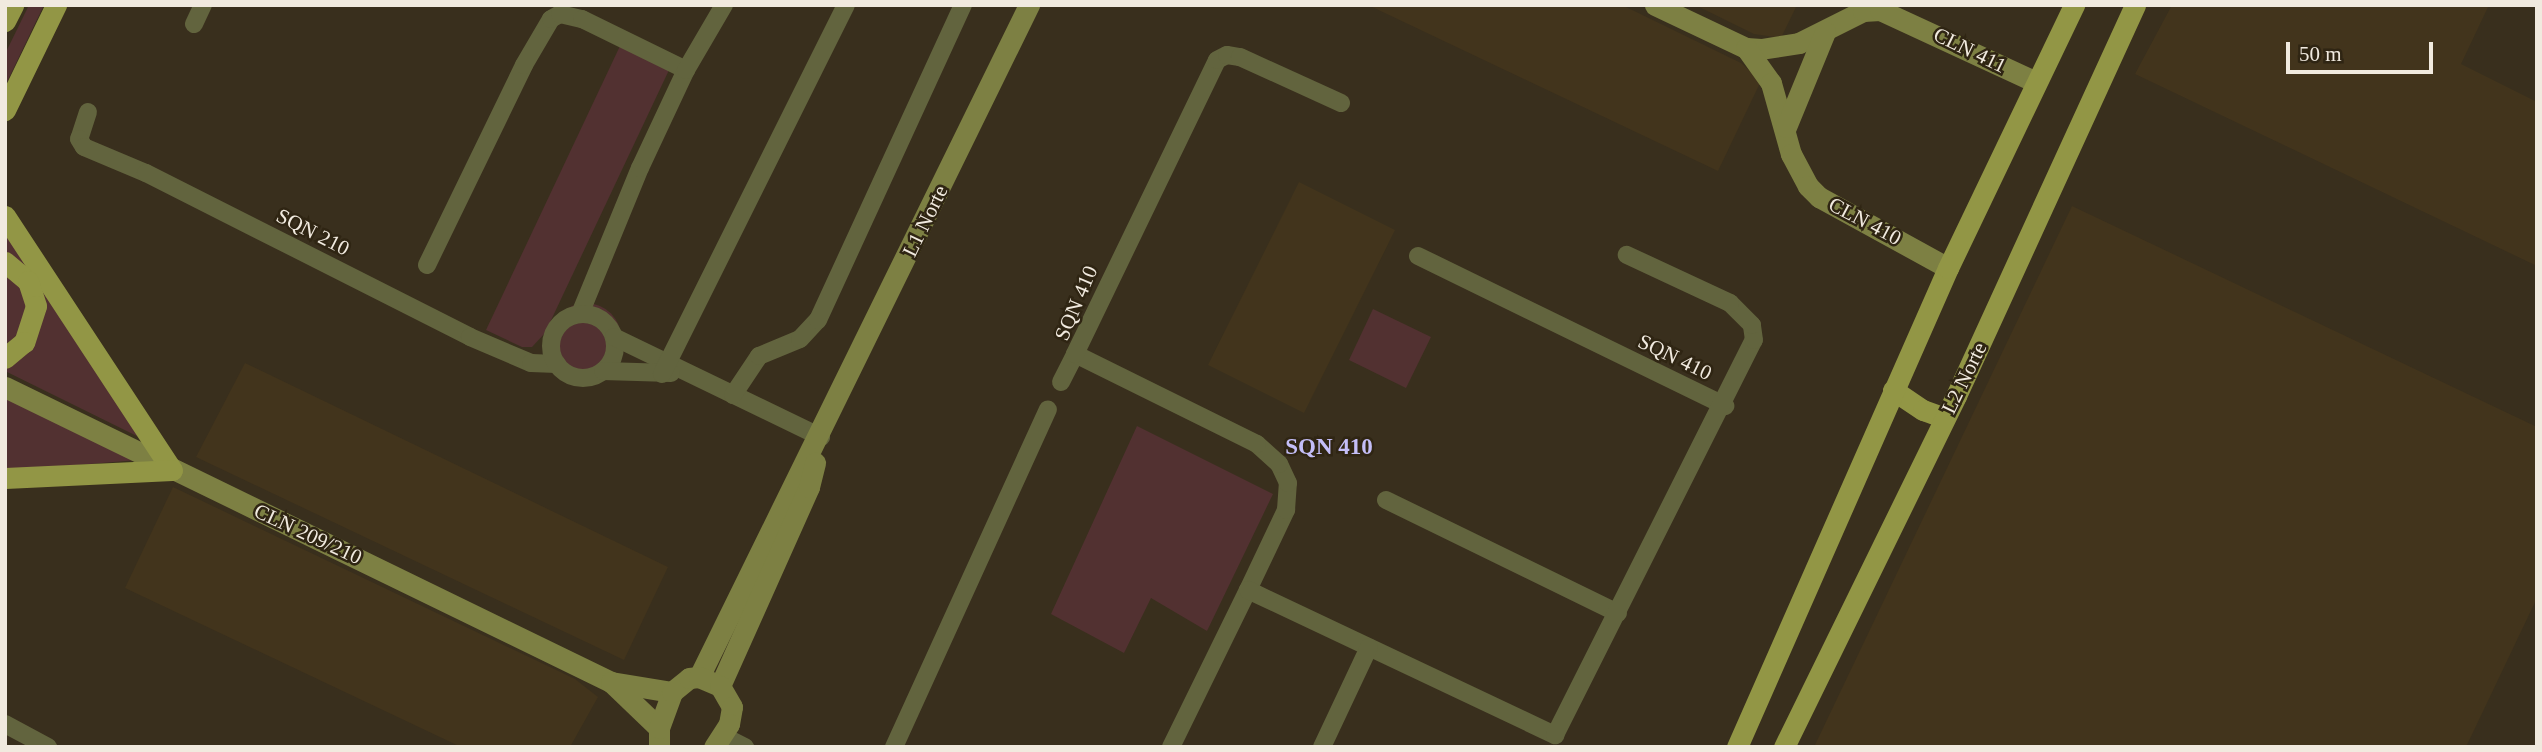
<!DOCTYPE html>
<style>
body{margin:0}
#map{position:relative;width:2542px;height:752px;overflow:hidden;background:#392f1d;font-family:"Times New Roman",serif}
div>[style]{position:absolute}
.built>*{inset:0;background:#42341c}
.green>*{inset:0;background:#523131}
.round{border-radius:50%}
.street>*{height:18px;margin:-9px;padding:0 9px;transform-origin:9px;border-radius:9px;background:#62643e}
.street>.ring{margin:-9px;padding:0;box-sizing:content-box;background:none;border:18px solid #62643e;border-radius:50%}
.secondary>*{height:21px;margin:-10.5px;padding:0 10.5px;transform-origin:10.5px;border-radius:10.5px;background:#7d8043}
.primary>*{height:21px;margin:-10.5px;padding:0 10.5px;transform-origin:10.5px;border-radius:10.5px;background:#929645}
span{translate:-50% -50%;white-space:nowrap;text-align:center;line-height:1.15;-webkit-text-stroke:5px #2f2513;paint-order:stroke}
.street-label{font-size:21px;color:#f1eadf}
.neighbourhood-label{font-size:23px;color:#c4bef7;font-weight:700}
.frame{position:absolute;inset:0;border:7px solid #f1eadf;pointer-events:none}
.scale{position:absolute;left:2286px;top:42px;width:147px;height:32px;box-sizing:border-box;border:4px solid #f1eadf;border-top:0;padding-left:9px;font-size:21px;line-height:24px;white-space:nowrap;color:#f1eadf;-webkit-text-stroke:5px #2f2513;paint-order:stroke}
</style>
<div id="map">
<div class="built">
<div style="clip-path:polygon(1368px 5px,1622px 5px,1741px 63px,1761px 81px,1718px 171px)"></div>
<div style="clip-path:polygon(1695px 5px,1797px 5px,1781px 38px,1754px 34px)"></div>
<div style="clip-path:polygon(2172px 5px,2489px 5px,2461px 64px,2537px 102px,2537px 266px,2135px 74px)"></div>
<div style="clip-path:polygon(1299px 182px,1395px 230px,1304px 413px,1208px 365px)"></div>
<div style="clip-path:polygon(2072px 206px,2537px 427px,2537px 598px,2466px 747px,1814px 747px)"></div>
<div style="clip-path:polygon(245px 363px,668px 567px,624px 660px,196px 457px)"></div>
<div style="clip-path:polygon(173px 487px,575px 679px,598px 697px,570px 747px,461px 747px,125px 588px)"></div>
</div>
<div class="green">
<div style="clip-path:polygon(29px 5px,44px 5px,5px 86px,5px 54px)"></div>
<div style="clip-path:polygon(620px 46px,669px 70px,545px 333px,532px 347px,522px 347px,486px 330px)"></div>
<div style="clip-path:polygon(5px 227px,149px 442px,5px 371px,5px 363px,39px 330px,5px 254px)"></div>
<div style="clip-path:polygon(5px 271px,18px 280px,27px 302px,21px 331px,5px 346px)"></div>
<div class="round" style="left:551px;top:303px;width:70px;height:70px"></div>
<div style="clip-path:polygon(1373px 309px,1431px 337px,1406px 388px,1349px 360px)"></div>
<div style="clip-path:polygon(5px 397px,138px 460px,5px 471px)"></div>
<div style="clip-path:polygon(1137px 426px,1273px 494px,1207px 631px,1151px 598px,1124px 653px,1051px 614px)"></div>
</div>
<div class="street">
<div style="left:194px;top:24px;width:21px;rotate:-65deg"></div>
<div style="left:88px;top:112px;width:28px;rotate:108deg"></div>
<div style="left:79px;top:139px;width:9px;rotate:58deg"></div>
<div style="left:84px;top:147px;width:67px;rotate:22.8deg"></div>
<div style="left:146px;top:173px;width:363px;rotate:26.8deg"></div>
<div style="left:470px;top:337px;width:66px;rotate:23.1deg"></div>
<div style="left:531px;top:363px;width:26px;rotate:2deg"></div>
<div style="left:1418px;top:256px;width:342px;rotate:26deg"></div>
<div style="left:427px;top:265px;width:222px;rotate:-64.1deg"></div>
<div style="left:524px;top:65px;width:53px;rotate:-59.6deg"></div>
<div style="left:551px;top:19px;width:10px;rotate:-29deg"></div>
<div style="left:560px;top:14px;width:23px;rotate:13deg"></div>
<div style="left:582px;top:19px;width:116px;rotate:26.1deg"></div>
<div style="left:580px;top:314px;width:158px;rotate:-67.7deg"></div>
<div style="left:640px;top:168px;width:108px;rotate:-64.9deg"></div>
<div style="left:686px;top:70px;width:75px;rotate:-59.7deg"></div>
<div class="ring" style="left:551px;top:314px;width:46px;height:46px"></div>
<div style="left:614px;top:337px;width:230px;rotate:25.8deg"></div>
<div style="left:603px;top:371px;width:68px;rotate:1.7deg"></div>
<div style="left:662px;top:374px;width:412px;rotate:-63.5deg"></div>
<div style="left:1061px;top:382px;width:31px;rotate:-63deg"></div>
<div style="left:733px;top:395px;width:47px;rotate:-56.3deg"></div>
<div style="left:759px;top:356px;width:44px;rotate:-22.5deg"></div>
<div style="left:800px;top:339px;width:26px;rotate:-47deg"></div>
<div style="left:818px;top:320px;width:347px;rotate:-65.3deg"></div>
<div style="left:1386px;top:500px;width:258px;rotate:26deg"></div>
<div style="left:1248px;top:590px;width:89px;rotate:-64.6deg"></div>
<div style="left:1286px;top:510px;width:27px;rotate:-86deg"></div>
<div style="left:1288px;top:483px;width:21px;rotate:-115deg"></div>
<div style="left:1279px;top:464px;width:30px;rotate:-138deg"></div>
<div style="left:1257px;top:444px;width:203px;rotate:-153.7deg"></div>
<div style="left:1075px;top:354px;width:326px;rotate:-64.2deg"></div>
<div style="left:1217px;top:60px;width:11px;rotate:-27deg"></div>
<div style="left:1227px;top:55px;width:13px;rotate:9deg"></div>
<div style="left:1240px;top:57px;width:111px;rotate:24.5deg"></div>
<div style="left:5px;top:724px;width:49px;rotate:28.1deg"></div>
<div style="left:723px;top:736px;width:25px;rotate:27deg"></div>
<div style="left:894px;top:747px;width:371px;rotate:-65.5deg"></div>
<div style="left:1171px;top:747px;width:175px;rotate:-63.9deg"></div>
<div style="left:1248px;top:590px;width:340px;rotate:25.3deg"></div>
<div style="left:1555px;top:735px;width:442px;rotate:-63.3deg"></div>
<div style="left:1754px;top:340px;width:15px;rotate:-98deg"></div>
<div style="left:1752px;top:325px;width:31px;rotate:-135deg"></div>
<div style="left:1730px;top:303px;width:114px;rotate:-155deg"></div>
<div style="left:1322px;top:747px;width:110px;rotate:-64.8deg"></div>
</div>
<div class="secondary">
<div style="left:1655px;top:5px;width:101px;rotate:25.3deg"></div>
<div style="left:1746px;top:48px;width:15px;rotate:4deg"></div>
<div style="left:1761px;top:49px;width:38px;rotate:-9deg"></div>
<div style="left:1799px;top:43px;width:72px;rotate:-26.6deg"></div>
<div style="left:1863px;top:11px;width:17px;rotate:-3deg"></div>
<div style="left:1880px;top:10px;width:172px;rotate:24.8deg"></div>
<div style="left:1746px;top:48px;width:43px;rotate:54.5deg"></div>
<div style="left:1771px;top:83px;width:74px;rotate:74.3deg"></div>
<div style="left:1791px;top:154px;width:36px;rotate:62deg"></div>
<div style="left:1808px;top:186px;width:16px;rotate:45deg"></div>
<div style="left:1819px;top:197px;width:147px;rotate:28.8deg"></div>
<div style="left:1786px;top:127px;width:103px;rotate:-67.7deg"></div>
<div style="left:5px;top:387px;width:674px;rotate:25.96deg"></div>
<div style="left:611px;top:682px;width:62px;rotate:9.3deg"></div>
<div style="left:699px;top:677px;width:749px;rotate:-63.85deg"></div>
<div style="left:611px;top:682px;width:66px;rotate:43.8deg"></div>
<div style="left:720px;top:686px;width:218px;rotate:-65.9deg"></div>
<div style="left:809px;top:487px;width:25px;rotate:-76deg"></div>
<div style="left:659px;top:747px;width:19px;rotate:-90deg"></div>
<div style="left:659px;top:728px;width:38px;rotate:-70deg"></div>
<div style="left:672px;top:692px;width:22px;rotate:-39deg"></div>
<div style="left:689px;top:678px;width:10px;rotate:-6deg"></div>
<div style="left:699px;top:677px;width:23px;rotate:23deg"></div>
<div style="left:720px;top:686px;width:24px;rotate:60deg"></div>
<div style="left:732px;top:707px;width:17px;rotate:100deg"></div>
<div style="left:729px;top:724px;width:27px;rotate:123deg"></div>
</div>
<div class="primary">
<div style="left:5px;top:21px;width:18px;rotate:-63deg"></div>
<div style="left:5px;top:110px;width:117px;rotate:-64.1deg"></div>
<div style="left:5px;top:216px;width:304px;rotate:56.7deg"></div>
<div style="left:5px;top:262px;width:30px;rotate:40deg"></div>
<div style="left:28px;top:281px;width:26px;rotate:72deg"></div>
<div style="left:36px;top:306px;width:38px;rotate:108deg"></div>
<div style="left:24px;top:342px;width:25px;rotate:140deg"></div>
<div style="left:1893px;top:390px;width:36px;rotate:34deg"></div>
<div style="left:1923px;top:410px;width:23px;rotate:20deg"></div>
<div style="left:5px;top:478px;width:167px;rotate:-2.7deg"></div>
<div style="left:1737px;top:747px;width:523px;rotate:-66.23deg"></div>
<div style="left:1948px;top:268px;width:292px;rotate:-64.4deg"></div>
<div style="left:1784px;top:747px;width:391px;rotate:-63.9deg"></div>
<div style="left:1956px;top:396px;width:430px;rotate:-65.4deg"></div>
</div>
<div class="street-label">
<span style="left:1970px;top:50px;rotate:26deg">CLN 411</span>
<span style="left:925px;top:221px;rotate:-64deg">L1 Norte</span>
<span style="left:1865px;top:221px;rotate:28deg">CLN 410</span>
<span style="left:313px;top:232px;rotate:27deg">SQN 210</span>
<span style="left:1076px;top:303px;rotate:-67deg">SQN 410</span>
<span style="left:1675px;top:357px;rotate:26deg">SQN 410</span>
<span style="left:1964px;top:378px;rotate:-64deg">L2 Norte</span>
<span style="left:308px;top:534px;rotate:25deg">CLN 209/210</span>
</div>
<div class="neighbourhood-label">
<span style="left:1329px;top:447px">SQN 410</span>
</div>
<div class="frame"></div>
<div class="scale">50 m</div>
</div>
